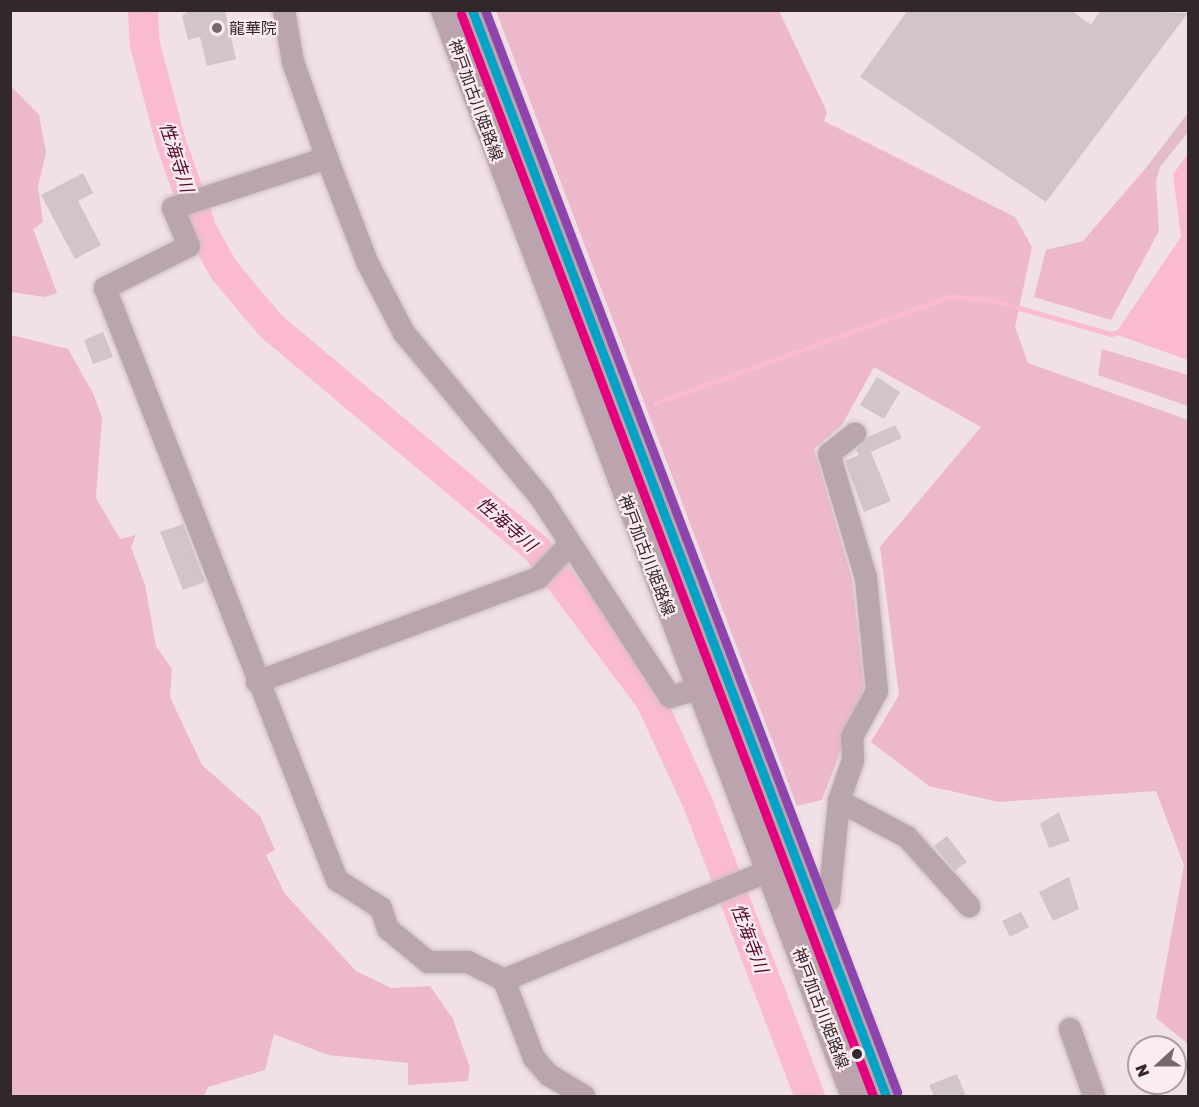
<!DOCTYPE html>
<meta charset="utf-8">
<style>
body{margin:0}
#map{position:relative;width:1199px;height:1107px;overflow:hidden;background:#f1e0e6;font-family:"Golos Text","Noto Sans JP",sans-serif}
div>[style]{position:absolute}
.green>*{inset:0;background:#e4bbc9}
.forest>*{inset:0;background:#edb8cc}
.water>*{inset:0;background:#fabad1}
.stream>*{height:5px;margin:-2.5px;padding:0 2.5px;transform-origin:2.5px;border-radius:2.5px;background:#fabad1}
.river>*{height:30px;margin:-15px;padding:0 15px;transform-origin:15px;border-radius:15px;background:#fabad1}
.building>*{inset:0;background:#d2c5c9}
.roads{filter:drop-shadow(0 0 2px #c9bdc1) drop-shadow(0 0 2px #c9bdc1)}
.minor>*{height:22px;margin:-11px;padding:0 11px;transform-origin:11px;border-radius:11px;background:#b9a5ac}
.major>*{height:28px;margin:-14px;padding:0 14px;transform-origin:14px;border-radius:14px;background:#bba4ae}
.bus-1>*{height:9px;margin:-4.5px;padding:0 4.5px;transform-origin:4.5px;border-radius:4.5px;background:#02a3c6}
.bus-2>*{height:9px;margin:-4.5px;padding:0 4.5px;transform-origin:4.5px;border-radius:4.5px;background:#e5007d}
.bus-3>*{height:9px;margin:-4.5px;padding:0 4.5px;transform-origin:4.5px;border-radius:4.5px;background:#8e44ad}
.dots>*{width:16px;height:16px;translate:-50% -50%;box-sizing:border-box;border:3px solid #fcebf0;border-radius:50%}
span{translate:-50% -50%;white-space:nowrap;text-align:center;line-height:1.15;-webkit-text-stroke:4.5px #fcebf0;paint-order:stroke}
.poi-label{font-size:16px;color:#32282b}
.left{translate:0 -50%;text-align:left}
.street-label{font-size:16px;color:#32282b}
.water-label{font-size:18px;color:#51092d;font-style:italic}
.frame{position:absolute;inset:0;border:12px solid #32282b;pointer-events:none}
.north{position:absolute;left:1127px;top:1035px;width:60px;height:60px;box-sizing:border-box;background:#fcebf0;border:2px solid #ab9da1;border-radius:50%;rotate:249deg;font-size:16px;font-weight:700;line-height:24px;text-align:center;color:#32282b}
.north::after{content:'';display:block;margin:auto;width:21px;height:27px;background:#75686c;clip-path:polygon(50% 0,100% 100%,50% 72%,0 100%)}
</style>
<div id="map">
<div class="green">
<div style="clip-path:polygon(1188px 113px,1188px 132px,1160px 167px,1156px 181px,1145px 169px)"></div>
</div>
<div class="forest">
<div style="clip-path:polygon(496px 11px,779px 11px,827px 112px,824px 121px,1015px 217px,1032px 247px,1015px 327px,1028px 363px,1188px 420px,1188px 1044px,1156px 1018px,1184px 865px,1156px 791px,999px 802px,929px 786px,871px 742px,899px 695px,880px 547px,981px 427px,874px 367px,842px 425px,814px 449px,852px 579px,864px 688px,822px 800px,797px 806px)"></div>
<div style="clip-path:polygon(11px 86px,39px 115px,46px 152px,38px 187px,43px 222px,33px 229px,57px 293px,45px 297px,11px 292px)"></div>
<div style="clip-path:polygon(1145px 169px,1156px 181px,1159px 231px,1111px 320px,1034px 297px,1046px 250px,1083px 241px)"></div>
<div style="clip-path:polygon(11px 335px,68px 349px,93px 393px,102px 417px,96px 498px,120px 539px,136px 535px,131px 547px,145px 585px,156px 646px,172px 669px,170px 697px,202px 765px,260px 816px,275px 850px,266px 855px,285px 894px,356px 971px,391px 988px,430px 986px,453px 1019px,470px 1068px,468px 1081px,408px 1085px,408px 1063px,328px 1055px,274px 1034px,265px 1070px,208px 1087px,204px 1096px,11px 1096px)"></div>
<div style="clip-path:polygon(1102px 349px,1188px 375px,1188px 406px,1098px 375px)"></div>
</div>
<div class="water">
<div style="clip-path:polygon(1188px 154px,1188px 360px,1115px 334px,1181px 237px,1173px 174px)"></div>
</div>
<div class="stream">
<div style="left:655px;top:403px;width:315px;rotate:-19.9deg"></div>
<div style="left:951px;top:296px;width:40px;rotate:5.7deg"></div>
<div style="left:991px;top:300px;width:125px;rotate:15.8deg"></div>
<div style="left:1111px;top:334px;width:11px;rotate:-15deg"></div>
</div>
<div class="river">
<div style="left:143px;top:10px;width:35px;rotate:87deg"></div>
<div style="left:145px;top:45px;width:101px;rotate:75.1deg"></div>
<div style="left:171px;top:143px;width:96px;rotate:70.4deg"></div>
<div style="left:203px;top:233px;width:43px;rotate:60.4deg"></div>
<div style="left:224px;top:270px;width:73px;rotate:50deg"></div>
<div style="left:271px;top:326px;width:347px;rotate:40deg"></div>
<div style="left:537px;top:549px;width:190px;rotate:53.1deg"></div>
<div style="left:651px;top:701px;width:115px;rotate:65.4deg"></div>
<div style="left:699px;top:806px;width:311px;rotate:69.1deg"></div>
</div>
<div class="building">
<div style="clip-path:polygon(190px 10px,225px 10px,236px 59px,207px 66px,200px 37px,188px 40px,182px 16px)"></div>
<div style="clip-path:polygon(908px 10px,1071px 10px,1091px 25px,1101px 10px,1188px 13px,1046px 202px,860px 77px)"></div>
<div style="clip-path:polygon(83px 173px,93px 193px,78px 201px,101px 245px,75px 259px,41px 195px)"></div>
<div style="clip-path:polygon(103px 332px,113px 357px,93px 364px,84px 340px)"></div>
<div style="clip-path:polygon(877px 377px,900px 392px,884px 419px,860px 405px)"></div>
<div style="clip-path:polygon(895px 425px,902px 438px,871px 452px,891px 501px,864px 512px,845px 461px,859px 455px,856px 450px,868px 437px)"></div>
<div style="clip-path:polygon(183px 524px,205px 582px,183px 590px,160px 532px)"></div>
<div style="clip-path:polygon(1059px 812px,1070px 841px,1049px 848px,1040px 824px)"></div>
<div style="clip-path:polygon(947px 836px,967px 862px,955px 871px,934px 846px)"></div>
<div style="clip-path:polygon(1069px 877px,1079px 909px,1053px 921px,1039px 892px)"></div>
<div style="clip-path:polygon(1021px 912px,1029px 927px,1010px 937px,1002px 921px)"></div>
<div style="clip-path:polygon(957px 1074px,966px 1096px,934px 1096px,929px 1085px)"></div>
</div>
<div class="roads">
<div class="minor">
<div style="left:284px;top:10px;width:53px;rotate:80.2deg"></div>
<div style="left:293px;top:62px;width:102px;rotate:70.5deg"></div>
<div style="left:327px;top:158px;width:114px;rotate:68.9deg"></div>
<div style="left:368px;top:264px;width:78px;rotate:62.4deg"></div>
<div style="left:404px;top:333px;width:214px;rotate:50.3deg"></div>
<div style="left:541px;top:498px;width:237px;rotate:57deg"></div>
<div style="left:670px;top:697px;width:29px;rotate:-16deg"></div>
<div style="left:327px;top:158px;width:162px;rotate:162deg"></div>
<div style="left:173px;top:208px;width:41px;rotate:67.2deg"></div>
<div style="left:189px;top:246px;width:94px;rotate:153.4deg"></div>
<div style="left:105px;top:288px;width:636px;rotate:68.6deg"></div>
<div style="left:337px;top:880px;width:52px;rotate:32.5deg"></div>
<div style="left:381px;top:908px;width:22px;rotate:72deg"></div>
<div style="left:388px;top:929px;width:52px;rotate:39.5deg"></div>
<div style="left:428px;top:962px;width:40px"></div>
<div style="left:468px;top:962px;width:40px;rotate:26.6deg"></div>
<div style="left:504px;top:980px;width:84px;rotate:69deg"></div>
<div style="left:534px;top:1058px;width:23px;rotate:49deg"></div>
<div style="left:549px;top:1075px;width:41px;rotate:31deg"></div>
<div style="left:257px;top:682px;width:300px;rotate:-20.3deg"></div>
<div style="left:538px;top:578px;width:45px;rotate:-46.8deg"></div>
<div style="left:839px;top:801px;width:43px;rotate:-71.1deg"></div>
<div style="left:853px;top:760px;width:23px;rotate:-92deg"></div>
<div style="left:852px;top:737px;width:52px;rotate:-61.5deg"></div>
<div style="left:877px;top:691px;width:114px;rotate:-95.6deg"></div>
<div style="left:866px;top:578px;width:129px;rotate:-106.6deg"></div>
<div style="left:829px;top:454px;width:33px;rotate:-38deg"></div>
<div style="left:813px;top:907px;width:17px;rotate:-24deg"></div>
<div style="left:829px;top:900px;width:100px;rotate:-84.2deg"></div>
<div style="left:839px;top:801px;width:77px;rotate:27.9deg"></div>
<div style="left:907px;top:837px;width:93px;rotate:48.1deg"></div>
<div style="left:504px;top:980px;width:287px;rotate:-22.4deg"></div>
<div style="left:1070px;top:1029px;width:71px;rotate:70.3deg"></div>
</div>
<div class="major">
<div style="left:445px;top:10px;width:1161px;rotate:69.32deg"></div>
<div style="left:472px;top:10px;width:1162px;rotate:69.13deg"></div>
</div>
</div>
<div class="bus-1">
<div style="left:472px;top:10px;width:1162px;rotate:69.13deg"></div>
</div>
<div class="bus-2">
<div style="left:461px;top:14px;width:1158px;rotate:69.15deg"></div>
</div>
<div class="bus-3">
<div style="left:485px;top:10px;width:1158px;rotate:69.15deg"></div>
</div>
<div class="dots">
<div style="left:217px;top:28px;background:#75686c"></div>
<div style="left:857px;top:1054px;background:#32282b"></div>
</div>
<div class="poi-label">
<span class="left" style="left:229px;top:28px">龍華院</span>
</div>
<div class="street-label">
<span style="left:476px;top:100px;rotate:70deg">神戸加古川姫路線</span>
<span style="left:647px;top:555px;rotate:69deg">神戸加古川姫路線</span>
<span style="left:821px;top:1008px;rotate:69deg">神戸加古川姫路線</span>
</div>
<div class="water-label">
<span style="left:177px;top:157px;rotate:72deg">性海寺川</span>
<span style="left:507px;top:524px;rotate:41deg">性海寺川</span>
<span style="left:750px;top:938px;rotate:69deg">性海寺川</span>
</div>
<div class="frame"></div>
<div class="north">N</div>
</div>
